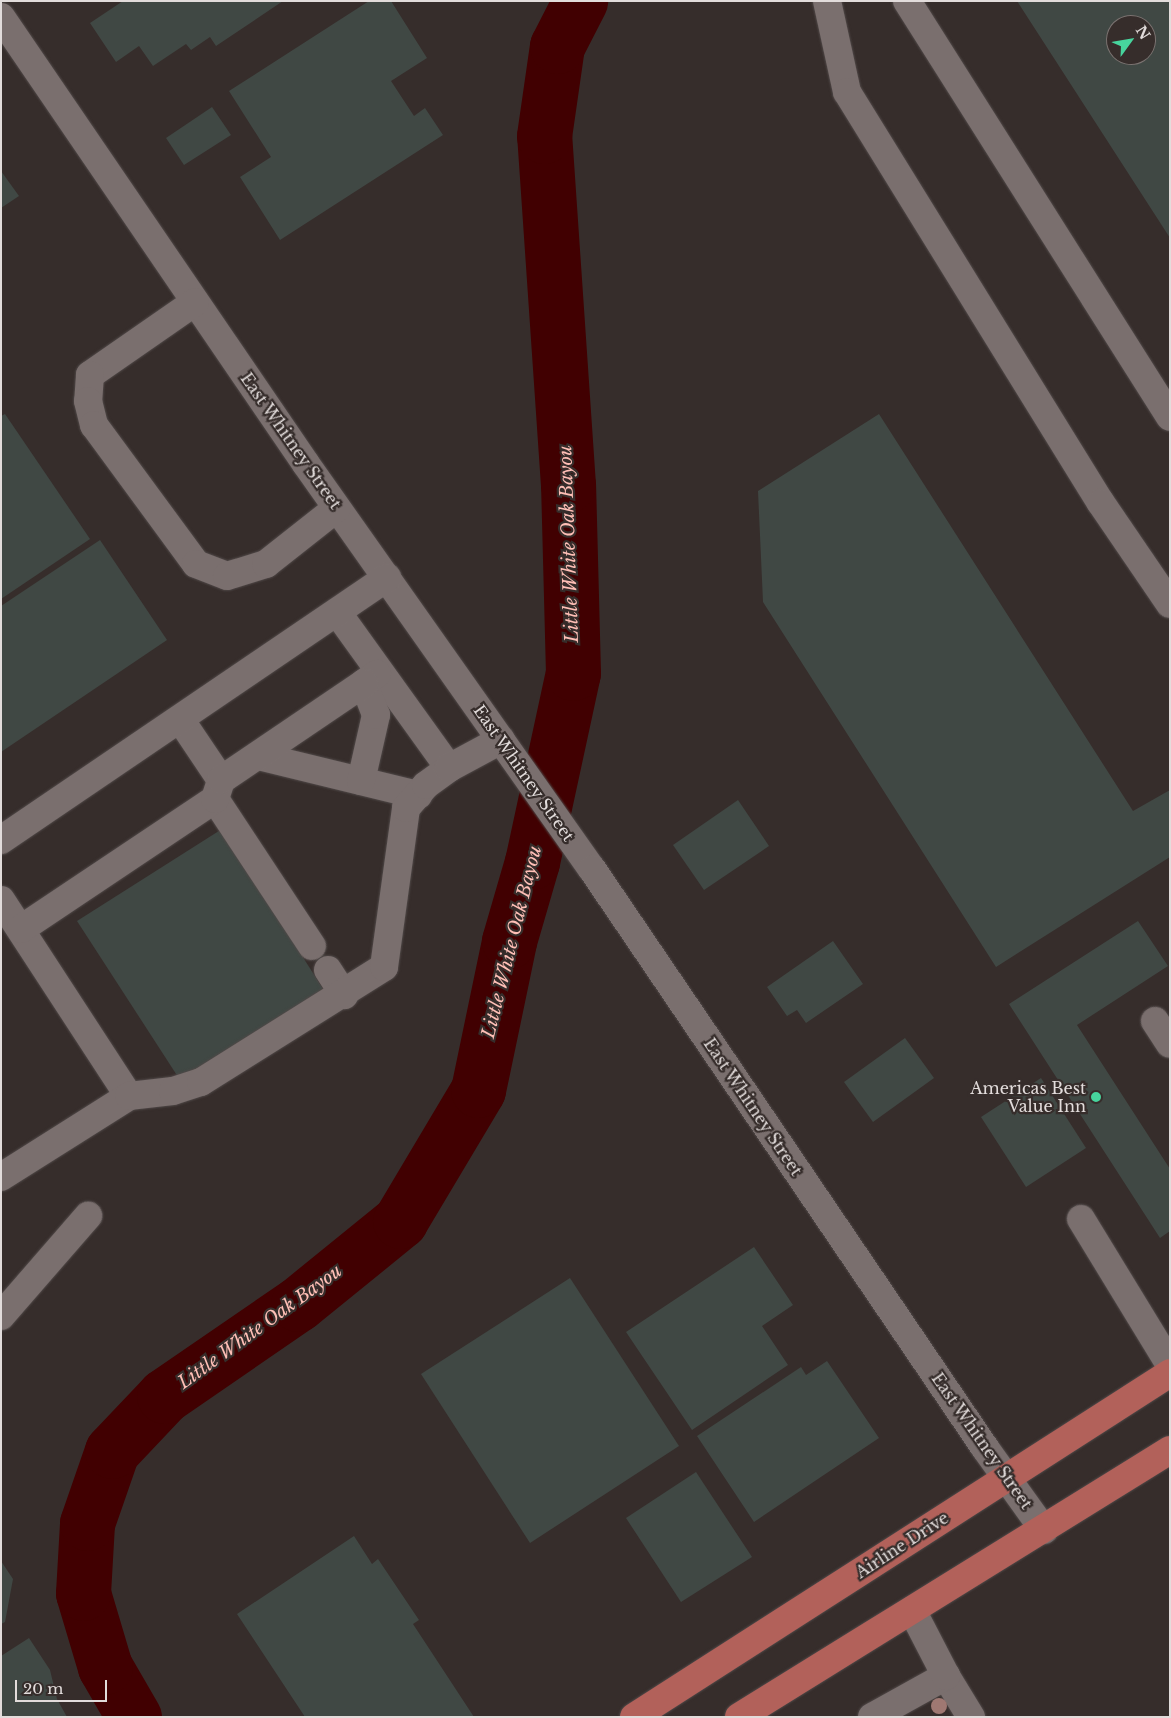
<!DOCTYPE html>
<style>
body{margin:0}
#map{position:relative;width:1171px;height:1718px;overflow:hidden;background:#362d2b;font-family:"Libre Baskerville",serif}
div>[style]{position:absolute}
.river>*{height:55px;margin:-27.5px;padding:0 27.5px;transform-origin:27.5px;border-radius:27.5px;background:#410001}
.building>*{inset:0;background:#404844}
.roads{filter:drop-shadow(0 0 1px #504948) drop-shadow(0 0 1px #504948)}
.minor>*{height:28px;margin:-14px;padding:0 14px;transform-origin:14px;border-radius:14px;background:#7a6f6e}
.major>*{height:28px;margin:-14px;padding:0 14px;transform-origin:14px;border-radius:14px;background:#b2615a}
.trees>*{width:16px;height:16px;margin:-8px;border-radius:50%;background:#9f7872}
.dots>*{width:14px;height:14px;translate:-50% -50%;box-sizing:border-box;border:2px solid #362d2b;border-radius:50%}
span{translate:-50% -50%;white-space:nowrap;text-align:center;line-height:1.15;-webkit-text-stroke:4.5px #362d2b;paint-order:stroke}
.street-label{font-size:16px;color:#e2dcdb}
.poi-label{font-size:16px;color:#e2dcdb}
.right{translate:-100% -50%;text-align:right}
.water-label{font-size:18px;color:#ffbfb6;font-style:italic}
.frame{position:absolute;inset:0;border:2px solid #e2dcdb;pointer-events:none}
.north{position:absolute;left:1106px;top:15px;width:50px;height:50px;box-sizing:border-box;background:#362d2b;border:1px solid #7b7371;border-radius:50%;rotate:58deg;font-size:14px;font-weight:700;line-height:20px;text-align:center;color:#e2dcdb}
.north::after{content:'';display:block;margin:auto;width:18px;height:22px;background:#47d49d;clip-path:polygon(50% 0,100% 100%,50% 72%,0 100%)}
.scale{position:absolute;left:15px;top:1680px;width:92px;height:22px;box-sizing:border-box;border:2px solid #e2dcdb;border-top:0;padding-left:6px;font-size:15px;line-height:18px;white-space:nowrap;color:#e2dcdb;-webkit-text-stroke:4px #362d2b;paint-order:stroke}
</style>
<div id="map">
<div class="river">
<div style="left:134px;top:1717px;width:58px;rotate:-120.1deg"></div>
<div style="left:105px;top:1667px;width:77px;rotate:-106.6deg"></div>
<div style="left:83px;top:1593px;width:70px;rotate:-86.7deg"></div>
<div style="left:87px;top:1523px;width:76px;rotate:-70.9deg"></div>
<div style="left:112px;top:1451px;width:76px;rotate:-46.6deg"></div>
<div style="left:164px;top:1396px;width:163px;rotate:-34.5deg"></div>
<div style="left:298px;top:1304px;width:132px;rotate:-39.1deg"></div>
<div style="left:400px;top:1221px;width:152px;rotate:-59.2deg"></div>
<div style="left:478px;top:1090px;width:152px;rotate:-78.2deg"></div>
<div style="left:509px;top:941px;width:82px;rotate:-73.8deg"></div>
<div style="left:532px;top:862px;width:193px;rotate:-77.8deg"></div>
<div style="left:573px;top:673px;width:188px;rotate:-91.5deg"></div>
<div style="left:568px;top:485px;width:350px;rotate:-93.9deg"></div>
<div style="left:544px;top:136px;width:91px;rotate:-81.8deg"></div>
<div style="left:557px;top:46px;width:51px;rotate:-62.9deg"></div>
</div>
<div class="building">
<div style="clip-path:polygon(123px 1px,283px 1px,216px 46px,210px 37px,191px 50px,186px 44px,153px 66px,139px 46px,116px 62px,90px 23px)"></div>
<div style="clip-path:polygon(369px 1px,391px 1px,427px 58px,391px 81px,414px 116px,425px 108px,443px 135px,280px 240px,240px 177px,271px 157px,229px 91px)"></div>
<div style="clip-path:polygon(evenodd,1017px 1px,1170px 1px,1170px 238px,1017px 1px,1116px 25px,1146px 25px,1146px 55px,1116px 55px,1116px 25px)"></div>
<div style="clip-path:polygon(212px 107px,231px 135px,184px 165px,166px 138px)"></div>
<div style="clip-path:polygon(1px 171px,19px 196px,1px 208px)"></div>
<div style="clip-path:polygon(5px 414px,90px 539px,1px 599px,1px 416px)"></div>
<div style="clip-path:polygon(879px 414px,1133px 811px,1170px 790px,1170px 857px,996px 967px,763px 602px,758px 491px)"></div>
<div style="clip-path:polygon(100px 540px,167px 640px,1px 752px,1px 606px)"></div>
<div style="clip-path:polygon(738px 800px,769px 846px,704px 890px,673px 845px)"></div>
<div style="clip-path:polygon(222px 829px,323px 989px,180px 1080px,77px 921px)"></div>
<div style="clip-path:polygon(1138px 921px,1168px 966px,1077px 1025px,1170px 1169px,1170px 1231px,1160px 1238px,1009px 1004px)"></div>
<div style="clip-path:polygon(833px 941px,863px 984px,806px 1023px,797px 1010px,787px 1016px,767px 987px)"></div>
<div style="clip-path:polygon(905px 1038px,934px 1078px,873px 1122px,844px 1082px)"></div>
<div style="clip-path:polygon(1041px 1078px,1086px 1148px,1026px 1187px,981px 1117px)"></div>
<div style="clip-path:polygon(754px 1247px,793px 1305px,762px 1326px,788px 1365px,692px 1430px,626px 1332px)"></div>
<div style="clip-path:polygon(570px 1278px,679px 1446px,530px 1543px,421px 1374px)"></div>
<div style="clip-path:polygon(827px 1361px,879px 1438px,754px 1522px,697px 1436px,801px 1367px,806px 1375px)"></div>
<div style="clip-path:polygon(696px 1472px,752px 1557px,681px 1602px,626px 1518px)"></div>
<div style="clip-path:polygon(354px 1536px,372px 1564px,378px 1559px,419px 1620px,413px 1624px,474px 1717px,305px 1717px,237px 1614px)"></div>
<div style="clip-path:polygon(1px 1561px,13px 1579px,5px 1622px,1px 1624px)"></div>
<div style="clip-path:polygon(29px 1638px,50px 1670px,57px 1699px,67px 1717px,1px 1717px,1px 1656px)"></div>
</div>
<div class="roads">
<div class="minor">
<div style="left:827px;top:1px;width:93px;rotate:77.6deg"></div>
<div style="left:847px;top:92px;width:483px;rotate:58.3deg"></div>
<div style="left:1101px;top:503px;width:122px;rotate:55.7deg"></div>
<div style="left:907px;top:1px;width:492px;rotate:57.7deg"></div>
<div style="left:1px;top:17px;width:541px;rotate:55.69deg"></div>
<div style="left:306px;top:464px;width:496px;rotate:54.8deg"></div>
<div style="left:592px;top:869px;width:700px;rotate:55.83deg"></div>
<div style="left:985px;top:1448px;width:101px;rotate:54.3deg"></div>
<div style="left:195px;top:302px;width:128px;rotate:145.2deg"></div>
<div style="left:90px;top:375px;width:26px;rotate:94deg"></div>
<div style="left:88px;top:401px;width:25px;rotate:76deg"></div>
<div style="left:94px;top:425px;width:172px;rotate:53.7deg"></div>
<div style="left:196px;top:564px;width:33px;rotate:21deg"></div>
<div style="left:227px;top:576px;width:41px;rotate:-17.1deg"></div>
<div style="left:266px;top:564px;width:90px;rotate:-38.3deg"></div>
<div style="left:337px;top:612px;width:192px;rotate:54.3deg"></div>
<div style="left:180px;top:719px;width:73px;rotate:56.1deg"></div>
<div style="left:258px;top:756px;width:165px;rotate:13.7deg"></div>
<div style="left:361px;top:781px;width:68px;rotate:-77.2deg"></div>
<div style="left:376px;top:715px;width:34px;rotate:-111deg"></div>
<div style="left:364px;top:683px;width:16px;rotate:-35deg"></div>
<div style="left:215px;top:799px;width:176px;rotate:56.6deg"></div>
<div style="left:1px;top:840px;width:467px;rotate:-34.2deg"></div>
<div style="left:1px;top:900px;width:234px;rotate:56.9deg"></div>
<div style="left:21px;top:929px;width:234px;rotate:-33.8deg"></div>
<div style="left:215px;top:799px;width:20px;rotate:-72deg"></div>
<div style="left:221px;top:780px;width:173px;rotate:-34.1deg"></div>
<div style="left:328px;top:970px;width:30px;rotate:57deg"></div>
<div style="left:1155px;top:1021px;width:27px;rotate:57deg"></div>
<div style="left:1px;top:1177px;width:151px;rotate:-32.3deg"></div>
<div style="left:129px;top:1096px;width:44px;rotate:-6.5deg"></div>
<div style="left:173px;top:1091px;width:29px;rotate:-18deg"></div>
<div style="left:201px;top:1082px;width:216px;rotate:-32.1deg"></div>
<div style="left:384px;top:967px;width:161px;rotate:-82.1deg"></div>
<div style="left:406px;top:808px;width:30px;rotate:-49deg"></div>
<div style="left:426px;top:785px;width:29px;rotate:-36deg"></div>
<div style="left:449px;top:768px;width:59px;rotate:-28.3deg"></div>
<div style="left:1081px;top:1219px;width:171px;rotate:58.6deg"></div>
<div style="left:1px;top:1316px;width:133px;rotate:-49deg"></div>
<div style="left:946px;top:1676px;width:48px;rotate:58.6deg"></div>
<div style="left:872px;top:1717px;width:85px;rotate:-29deg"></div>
<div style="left:946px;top:1676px;width:74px;rotate:-117.3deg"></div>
</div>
<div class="major">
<div style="left:634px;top:1717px;width:637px;rotate:-32.69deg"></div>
<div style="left:739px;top:1717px;width:507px;rotate:-31.78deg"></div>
</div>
</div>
<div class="trees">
<div style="left:939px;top:1706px"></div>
</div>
<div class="dots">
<div style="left:1096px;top:1097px;background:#47d49d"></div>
</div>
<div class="street-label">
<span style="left:291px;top:441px;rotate:55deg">East Whitney Street</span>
<span style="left:524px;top:773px;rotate:55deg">East Whitney Street</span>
<span style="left:753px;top:1107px;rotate:56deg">East Whitney Street</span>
<span style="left:982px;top:1441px;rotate:55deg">East Whitney Street</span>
<span style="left:902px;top:1545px;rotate:-33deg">Airline Drive</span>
</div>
<div class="poi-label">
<span class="right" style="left:1086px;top:1097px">Americas Best<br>Value Inn</span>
</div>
<div class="water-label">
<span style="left:569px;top:544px;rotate:-92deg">Little White Oak Bayou</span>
<span style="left:512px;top:942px;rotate:-76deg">Little White Oak Bayou</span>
<span style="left:260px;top:1327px;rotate:-36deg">Little White Oak Bayou</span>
</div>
<div class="frame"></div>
<div class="north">N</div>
<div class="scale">20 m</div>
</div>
